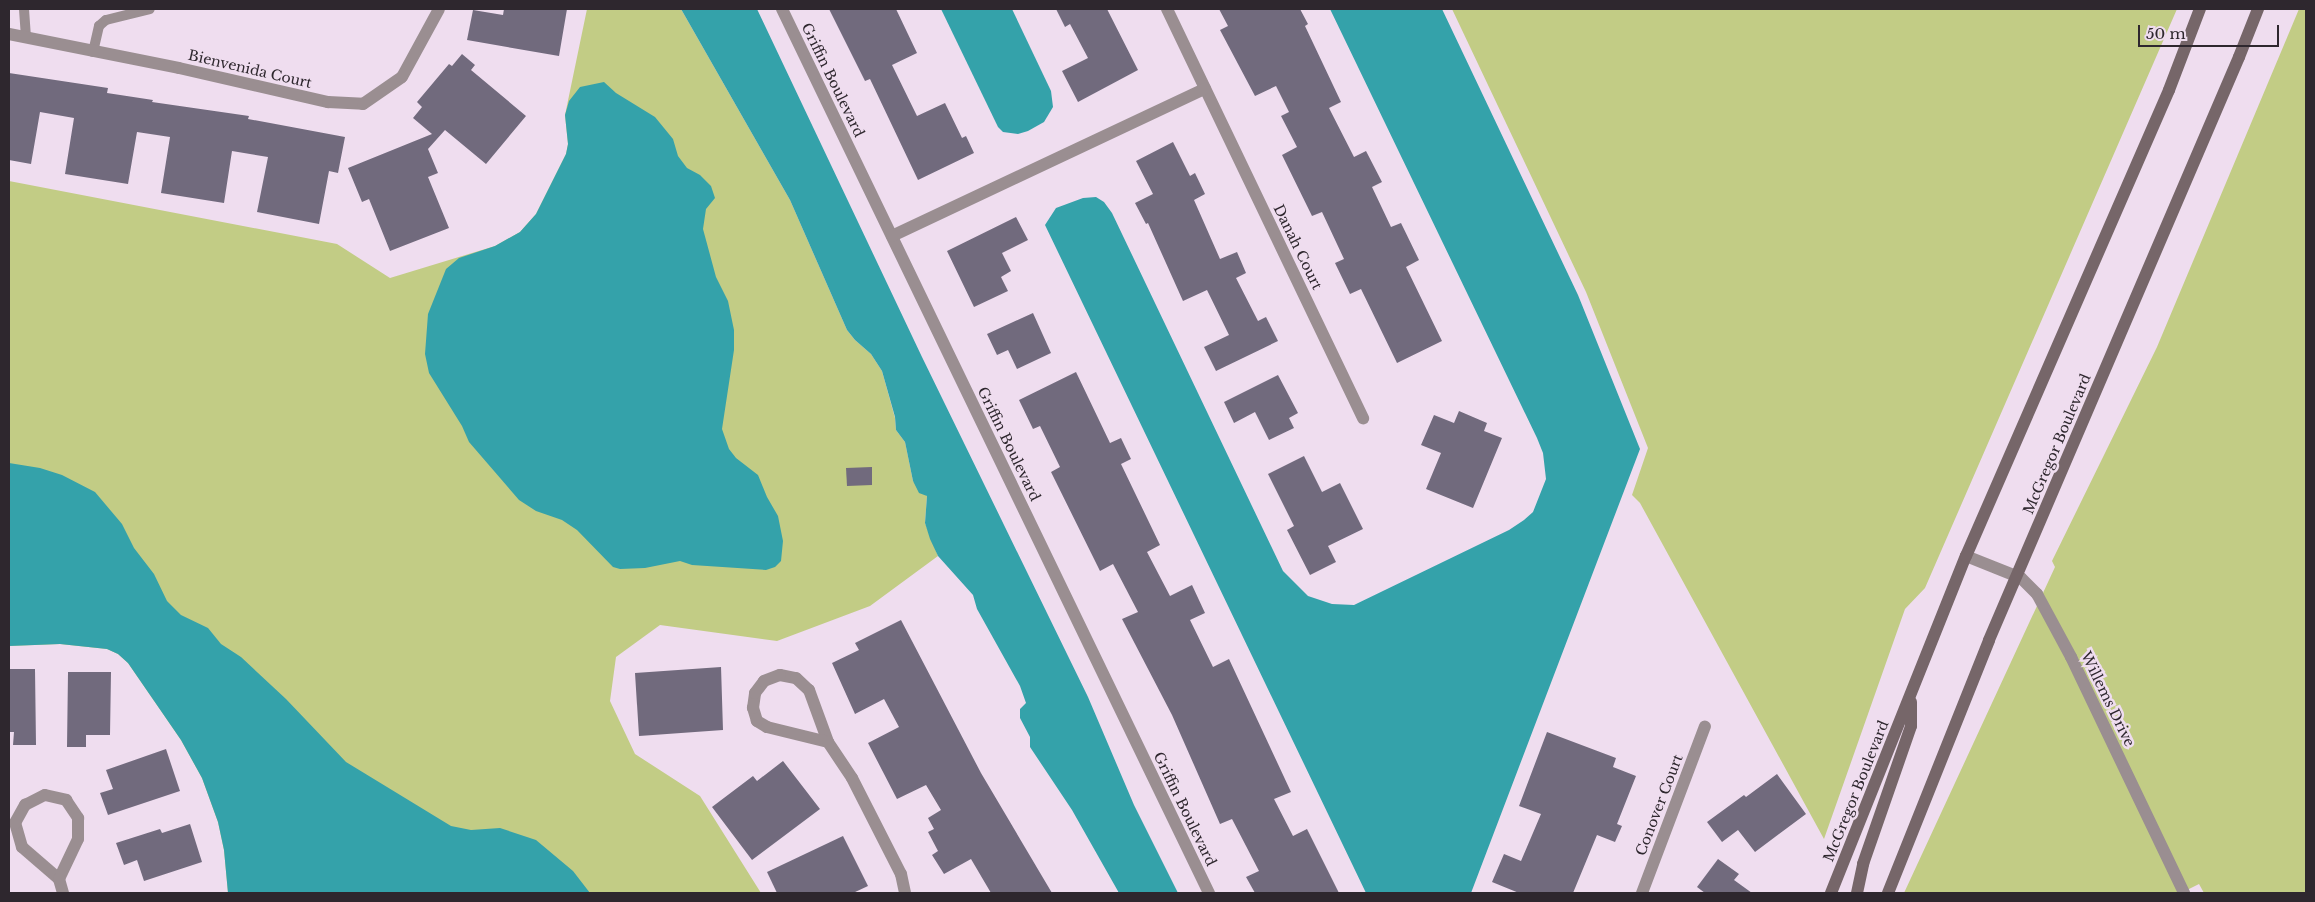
<!DOCTYPE html>
<style>
body{margin:0}
#map{position:relative;width:2315px;height:902px;overflow:hidden;background:#efddef;font-family:"Libre Baskerville",serif}
div>[style]{position:absolute}
.green>*{inset:0;background:#c2cc85}
.water>*{inset:0;background:#34a2aa}
.building>*{inset:0;background:#716a7d}
.lane>*{height:10px;margin:-5px;padding:0 5px;transform-origin:5px;border-radius:5px;background:#9a8e91}
.street>*{height:12px;margin:-6px;padding:0 6px;transform-origin:6px;border-radius:6px;background:#9a8e91}
.secondary>*{height:12px;margin:-6px;padding:0 6px;transform-origin:6px;border-radius:6px;background:#766669}
span{translate:-50% -50%;white-space:nowrap;text-align:center;line-height:1.15;-webkit-text-stroke:5px #efddef;paint-order:stroke}
.street-label{font-size:14px;color:#2e272e}
.frame{position:absolute;inset:0;border:10px solid #2e272e;pointer-events:none}
.scale{position:absolute;left:2138px;top:25px;width:141px;height:22px;box-sizing:border-box;border:2px solid #2e272e;border-top:0;padding-left:6px;font-size:15px;line-height:18px;white-space:nowrap;color:#2e272e;-webkit-text-stroke:4px #efddef;paint-order:stroke}
</style>
<div id="map">
<div class="green">
<div style="clip-path:polygon(587px 9px,681px 9px,790px 200px,847px 330px,855px 340px,871px 354px,882px 371px,895px 418px,896px 430px,905px 442px,913px 481px,927px 496px,925px 523px,938px 556px,870px 606px,777px 641px,660px 625px,616px 657px,610px 701px,635px 754px,700px 796px,761px 893px,228px 893px,224px 850px,218px 822px,202px 778px,181px 740px,128px 663px,118px 654px,107px 649px,60px 644px,9px 646px,9px 181px,337px 244px,390px 278px,495px 246px,520px 232px,536px 214px,566px 154px,568px 144px,565px 115px)"></div>
<div style="clip-path:polygon(1452px 9px,2177px 9px,1925px 588px,1905px 609px,1824px 839px,1640px 503px,1632px 495px,1648px 448px,1586px 292px)"></div>
<div style="clip-path:polygon(2299px 9px,2306px 9px,2306px 893px,2204px 893px,2199px 884px,2181px 893px,1904px 893px,2055px 567px,2052px 561px,2157px 347px)"></div>
</div>
<div class="water">
<div style="clip-path:polygon(681px 9px,757px 9px,922px 357px,1088px 697px,1134px 805px,1178px 893px,1119px 893px,1072px 810px,1030px 747px,1030px 737px,1020px 718px,1020px 709px,1026px 703px,1020px 686px,977px 609px,973px 595px,938px 556px,930px 539px,925px 523px,927px 496px,919px 493px,913px 481px,905px 442px,896px 430px,895px 417px,882px 371px,871px 354px,855px 340px,847px 330px,790px 200px)"></div>
<div style="clip-path:polygon(941px 9px,1012px 9px,1051px 91px,1053px 107px,1044px 122px,1028px 131px,1018px 134px,1003px 132px,998px 127px)"></div>
<div style="clip-path:polygon(1330px 9px,1442px 9px,1578px 295px,1640px 449px,1471px 893px,1366px 893px,1045px 225px,1056px 208px,1083px 198px,1096px 197px,1104px 202px,1112px 213px,1283px 571px,1308px 596px,1332px 604px,1354px 605px,1509px 530px,1524px 520px,1533px 512px,1546px 479px,1543px 453px,1537px 438px)"></div>
<div style="clip-path:polygon(604px 82px,616px 93px,655px 117px,673px 139px,678px 156px,687px 168px,700px 175px,711px 186px,715px 198px,706px 209px,703px 229px,716px 277px,728px 301px,734px 330px,734px 350px,722px 429px,729px 449px,736px 458px,758px 475px,767px 497px,778px 516px,783px 541px,781px 561px,775px 567px,766px 570px,692px 565px,680px 561px,645px 568px,620px 569px,613px 567px,577px 530px,562px 520px,536px 511px,519px 500px,469px 442px,462px 426px,429px 373px,425px 354px,428px 314px,446px 269px,459px 258px,495px 246px,520px 232px,536px 214px,566px 154px,568px 144px,565px 115px,569px 101px,580px 87px)"></div>
<div style="clip-path:polygon(9px 463px,40px 468px,62px 475px,95px 492px,122px 524px,134px 548px,154px 574px,167px 601px,181px 615px,208px 628px,221px 644px,241px 657px,286px 699px,346px 762px,451px 826px,471px 830px,500px 828px,536px 840px,573px 871px,590px 893px,228px 893px,224px 850px,218px 822px,202px 778px,181px 740px,128px 663px,118px 654px,107px 649px,60px 644px,9px 646px)"></div>
</div>
<div class="building">
<div style="clip-path:polygon(504px 9px,567px 9px,559px 56px,467px 40px,473px 10px,503px 15px)"></div>
<div style="clip-path:polygon(829px 9px,896px 9px,917px 53px,892px 65px,917px 116px,945px 103px,962px 138px,966px 136px,974px 153px,918px 180px,870px 79px,865px 81px)"></div>
<div style="clip-path:polygon(1056px 9px,1107px 9px,1138px 70px,1078px 102px,1062px 71px,1088px 58px,1070px 24px,1065px 27px)"></div>
<div style="clip-path:polygon(1219px 9px,1300px 9px,1308px 24px,1305px 26px,1341px 102px,1329px 108px,1354px 157px,1366px 151px,1382px 182px,1372px 187px,1391px 227px,1401px 223px,1419px 260px,1406px 267px,1442px 341px,1397px 363px,1361px 289px,1350px 294px,1335px 263px,1344px 259px,1322px 212px,1312px 216px,1282px 155px,1297px 147px,1281px 116px,1289px 112px,1276px 86px,1255px 96px,1220px 30px,1228px 26px)"></div>
<div style="clip-path:polygon(462px 54px,475px 65px,471px 70px,526px 116px,486px 164px,445px 130px,428px 149px,438px 173px,428px 177px,449px 228px,390px 251px,369px 199px,362px 202px,348px 168px,432px 134px,413px 118px,422px 107px,417px 102px,449px 64px,452px 66px)"></div>
<div style="clip-path:polygon(9px 73px,108px 88px,107px 93px,153px 100px,152px 102px,249px 116px,248px 119px,345px 137px,338px 173px,329px 171px,319px 224px,257px 212px,268px 157px,232px 151px,224px 203px,161px 193px,170px 137px,137px 132px,128px 184px,65px 174px,74px 118px,40px 112px,31px 164px,9px 160px)"></div>
<div style="clip-path:polygon(1173px 142px,1190px 176px,1195px 173px,1205px 194px,1194px 200px,1220px 259px,1237px 252px,1246px 273px,1236px 278px,1258px 321px,1266px 317px,1278px 341px,1216px 371px,1204px 347px,1229px 335px,1207px 290px,1183px 301px,1148px 223px,1146px 224px,1135px 203px,1153px 194px,1136px 161px)"></div>
<div style="clip-path:polygon(1016px 217px,1028px 240px,1002px 253px,1011px 271px,1001px 277px,1008px 291px,974px 307px,947px 251px)"></div>
<div style="clip-path:polygon(1033px 313px,1051px 353px,1017px 369px,1008px 350px,997px 355px,987px 334px)"></div>
<div style="clip-path:polygon(1076px 372px,1110px 443px,1121px 438px,1131px 459px,1121px 464px,1160px 545px,1147px 552px,1170px 596px,1192px 585px,1205px 613px,1190px 620px,1213px 667px,1229px 659px,1291px 792px,1274px 799px,1293px 836px,1307px 829px,1339px 893px,1255px 893px,1246px 877px,1259px 871px,1232px 819px,1220px 824px,1172px 715px,1122px 619px,1138px 612px,1113px 564px,1100px 571px,1051px 472px,1060px 467px,1040px 426px,1033px 429px,1019px 400px)"></div>
<div style="clip-path:polygon(1278px 375px,1298px 413px,1289px 418px,1294px 428px,1269px 440px,1255px 412px,1234px 423px,1224px 402px)"></div>
<div style="clip-path:polygon(1459px 411px,1487px 423px,1484px 431px,1502px 438px,1473px 508px,1426px 489px,1441px 453px,1421px 445px,1434px 415px,1454px 423px)"></div>
<div style="clip-path:polygon(1304px 456px,1322px 492px,1340px 483px,1363px 529px,1328px 546px,1336px 562px,1310px 575px,1287px 530px,1294px 526px,1268px 474px)"></div>
<div style="clip-path:polygon(872px 467px,872px 485px,847px 486px,846px 468px)"></div>
<div style="clip-path:polygon(901px 620px,981px 773px,1052px 893px,991px 893px,971px 859px,944px 874px,932px 855px,938px 851px,928px 832px,934px 829px,928px 818px,941px 810px,926px 785px,897px 799px,868px 743px,899px 727px,884px 699px,855px 714px,832px 663px,859px 650px,855px 643px)"></div>
<div style="clip-path:polygon(721px 667px,723px 730px,639px 736px,635px 673px)"></div>
<div style="clip-path:polygon(9px 669px,35px 669px,36px 745px,13px 745px,14px 732px,9px 732px)"></div>
<div style="clip-path:polygon(68px 672px,111px 672px,110px 735px,86px 735px,86px 747px,67px 747px)"></div>
<div style="clip-path:polygon(1547px 732px,1616px 758px,1613px 767px,1636px 776px,1617px 824px,1622px 826px,1615px 842px,1597px 835px,1573px 893px,1519px 893px,1492px 882px,1504px 854px,1521px 861px,1541px 814px,1519px 806px)"></div>
<div style="clip-path:polygon(166px 749px,180px 791px,108px 815px,100px 793px,113px 789px,106px 770px)"></div>
<div style="clip-path:polygon(783px 761px,820px 809px,752px 860px,712px 807px,753px 776px,757px 781px)"></div>
<div style="clip-path:polygon(1777px 774px,1806px 814px,1755px 852px,1738px 830px,1722px 842px,1707px 822px,1744px 795px,1746px 797px)"></div>
<div style="clip-path:polygon(190px 824px,202px 862px,144px 881px,137px 860px,124px 865px,116px 843px,160px 829px,162px 833px)"></div>
<div style="clip-path:polygon(843px 836px,868px 886px,853px 893px,777px 893px,767px 872px)"></div>
<div style="clip-path:polygon(1718px 859px,1739px 874px,1734px 880px,1752px 893px,1705px 893px,1697px 887px)"></div>
</div>
<div class="lane">
<div style="left:24px;top:9px;width:29px;rotate:86deg"></div>
<div style="left:93px;top:52px;width:27px;rotate:-77deg"></div>
<div style="left:99px;top:26px;width:9px;rotate:-41deg"></div>
<div style="left:106px;top:20px;width:45px;rotate:-14deg"></div>
</div>
<div class="street">
<div style="left:782px;top:9px;width:982px;rotate:64.22deg"></div>
<div style="left:1167px;top:9px;width:454px;rotate:64.4deg"></div>
<div style="left:9px;top:34px;width:173px;rotate:11.3deg"></div>
<div style="left:179px;top:68px;width:153px;rotate:12.9deg"></div>
<div style="left:328px;top:102px;width:35px;rotate:3deg"></div>
<div style="left:363px;top:104px;width:47px;rotate:-34.7deg"></div>
<div style="left:402px;top:77px;width:77px;rotate:-61.4deg"></div>
<div style="left:892px;top:236px;width:346px;rotate:-25.2deg"></div>
<div style="left:1966px;top:556px;width:59px;rotate:21.8deg"></div>
<div style="left:2021px;top:578px;width:23px;rotate:45deg"></div>
<div style="left:2037px;top:594px;width:72px;rotate:61.6deg"></div>
<div style="left:2071px;top:657px;width:262px;rotate:64.4deg"></div>
<div style="left:780px;top:675px;width:16px;rotate:11deg"></div>
<div style="left:796px;top:678px;width:18px;rotate:43deg"></div>
<div style="left:809px;top:690px;width:55px;rotate:69.9deg"></div>
<div style="left:828px;top:742px;width:63px;rotate:-166.2deg"></div>
<div style="left:767px;top:727px;width:12px;rotate:-149deg"></div>
<div style="left:757px;top:721px;width:14px;rotate:-107deg"></div>
<div style="left:753px;top:708px;width:15px;rotate:-82deg"></div>
<div style="left:755px;top:693px;width:15px;rotate:-53deg"></div>
<div style="left:764px;top:681px;width:17px;rotate:-21deg"></div>
<div style="left:828px;top:742px;width:43px;rotate:56.3deg"></div>
<div style="left:852px;top:778px;width:108px;rotate:63deg"></div>
<div style="left:901px;top:874px;width:19px;rotate:78deg"></div>
<div style="left:45px;top:795px;width:22px;rotate:13deg"></div>
<div style="left:66px;top:800px;width:22px;rotate:56deg"></div>
<div style="left:78px;top:818px;width:21px;rotate:90deg"></div>
<div style="left:78px;top:839px;width:44px;rotate:115.4deg"></div>
<div style="left:59px;top:879px;width:49px;rotate:-139.1deg"></div>
<div style="left:22px;top:847px;width:25px;rotate:-106deg"></div>
<div style="left:15px;top:823px;width:21px;rotate:-61deg"></div>
<div style="left:25px;top:805px;width:22px;rotate:-27deg"></div>
<div style="left:59px;top:879px;width:15px;rotate:74deg"></div>
<div style="left:1642px;top:893px;width:178px;rotate:-69.3deg"></div>
</div>
<div class="secondary">
<div style="left:1831px;top:893px;width:363px;rotate:-68.2deg"></div>
<div style="left:1966px;top:556px;width:508px;rotate:-66.46deg"></div>
<div style="left:2169px;top:90px;width:87px;rotate:-69.1deg"></div>
<div style="left:1857px;top:893px;width:30px;rotate:-78deg"></div>
<div style="left:1863px;top:864px;width:146px;rotate:-70.8deg"></div>
<div style="left:1911px;top:726px;width:24px;rotate:-90deg"></div>
<div style="left:1888px;top:893px;width:272px;rotate:-68.2deg"></div>
<div style="left:1989px;top:640px;width:634px;rotate:-66.79deg"></div>
<div style="left:2239px;top:57px;width:52px;rotate:-68.4deg"></div>
</div>
<div class="street-label">
<span style="left:250px;top:69px;rotate:13deg">Bienvenida Court</span>
<span style="left:833px;top:80px;rotate:64deg">Griffin Boulevard</span>
<span style="left:1298px;top:247px;rotate:64deg">Danah Court</span>
<span style="left:1009px;top:444px;rotate:64deg">Griffin Boulevard</span>
<span style="left:2057px;top:444px;rotate:-67deg">McGregor Boulevard</span>
<span style="left:2108px;top:699px;rotate:64deg">Willems Drive</span>
<span style="left:1856px;top:791px;rotate:-68deg">McGregor Boulevard</span>
<span style="left:1659px;top:805px;rotate:-69deg">Conover Court</span>
<span style="left:1185px;top:809px;rotate:64deg">Griffin Boulevard</span>
</div>
<div class="frame"></div>
<div class="scale">50 m</div>
</div>
